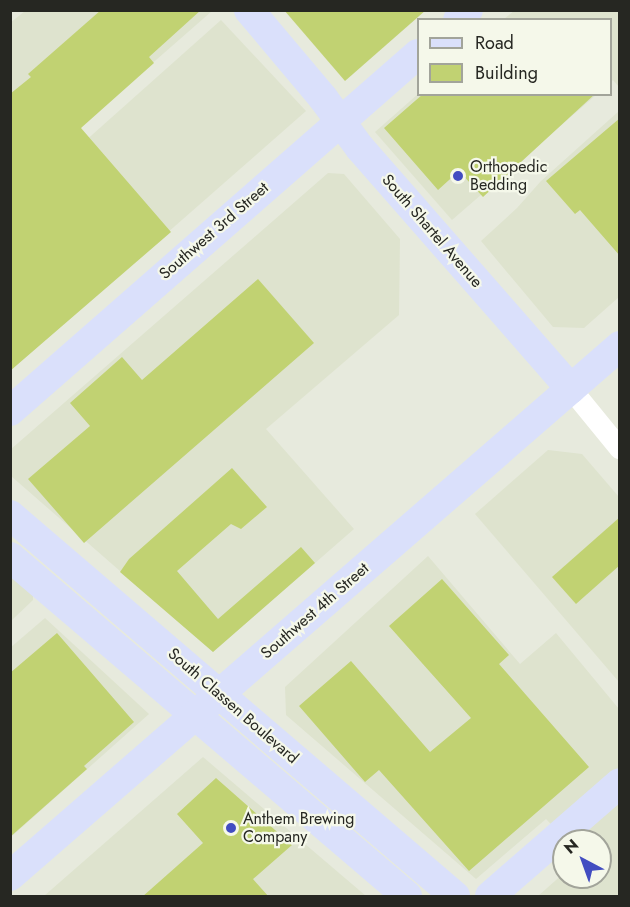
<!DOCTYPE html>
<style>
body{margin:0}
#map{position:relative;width:630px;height:907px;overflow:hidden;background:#e7eadd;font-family:Jost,sans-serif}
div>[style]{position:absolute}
.built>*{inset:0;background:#dee3ce}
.building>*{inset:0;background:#c1d272}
.street>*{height:21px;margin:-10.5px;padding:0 10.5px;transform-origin:10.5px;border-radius:10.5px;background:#fff}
.secondary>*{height:30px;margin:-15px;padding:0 15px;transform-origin:15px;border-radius:15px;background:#dae0fb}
.dots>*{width:16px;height:16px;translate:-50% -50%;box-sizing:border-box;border:3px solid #f5f8ea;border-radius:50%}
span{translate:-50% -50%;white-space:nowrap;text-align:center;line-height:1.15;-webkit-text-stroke:4.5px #f5f8ea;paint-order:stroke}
.poi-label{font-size:16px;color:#262722}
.left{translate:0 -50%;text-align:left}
.street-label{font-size:16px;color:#262722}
.frame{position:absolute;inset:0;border:12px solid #262722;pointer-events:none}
.legend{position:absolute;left:417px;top:18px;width:195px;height:78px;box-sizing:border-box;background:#f5f8ea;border:2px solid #a2a49a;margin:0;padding:8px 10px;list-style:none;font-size:18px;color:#262722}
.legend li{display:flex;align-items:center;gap:12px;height:30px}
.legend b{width:30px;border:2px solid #a2a49a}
.north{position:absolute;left:552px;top:829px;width:60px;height:60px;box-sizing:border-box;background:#f5f8ea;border:2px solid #a2a49a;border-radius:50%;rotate:319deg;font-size:16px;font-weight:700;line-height:24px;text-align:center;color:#262722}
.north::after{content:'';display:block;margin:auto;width:21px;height:27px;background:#424dc1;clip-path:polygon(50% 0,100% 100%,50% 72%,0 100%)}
</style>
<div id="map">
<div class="built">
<div style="clip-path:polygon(25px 11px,212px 11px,11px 187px,10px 23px)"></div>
<div style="clip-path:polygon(514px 11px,619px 11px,619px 87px,613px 80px,611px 82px,610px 20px,504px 19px)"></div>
<div style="clip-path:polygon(221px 20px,306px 111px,11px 370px,10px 208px)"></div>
<div style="clip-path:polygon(418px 94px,596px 95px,452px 220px,375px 132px)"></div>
<div style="clip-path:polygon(619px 111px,619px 297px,584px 328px,553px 327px,481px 241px,517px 208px,541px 181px)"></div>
<div style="clip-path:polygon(328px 173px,344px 174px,400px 239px,399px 315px,266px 429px,354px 529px,213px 652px,11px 476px,10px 450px)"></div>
<div style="clip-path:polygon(548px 450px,582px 454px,619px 497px,619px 682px,475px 514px)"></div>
<div style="clip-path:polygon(428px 556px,520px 664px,556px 633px,619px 709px,619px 896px,538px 896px,564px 873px,564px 877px,600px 877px,600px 841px,567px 841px,546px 819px,476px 879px,286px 715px,285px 687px)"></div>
<div style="clip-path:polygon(10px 569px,33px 592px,33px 600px,11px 621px)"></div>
<div style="clip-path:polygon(45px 618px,149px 714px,11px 837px,10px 648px)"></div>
<div style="clip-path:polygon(203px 757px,366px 896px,44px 896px)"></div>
</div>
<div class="building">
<div style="clip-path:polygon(101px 10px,201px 10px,149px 57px,154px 63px,81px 128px,171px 232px,10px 371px,10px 94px,31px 77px,28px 74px)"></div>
<div style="clip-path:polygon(284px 10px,426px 10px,345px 81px)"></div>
<div style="clip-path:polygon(423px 94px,595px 94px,483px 197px,459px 171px,438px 190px,384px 128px)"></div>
<div style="clip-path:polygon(620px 118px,620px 256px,580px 210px,575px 214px,546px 181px)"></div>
<div style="clip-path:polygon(258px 279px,314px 343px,84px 543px,28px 479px,90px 426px,70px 403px,122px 357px,142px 380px)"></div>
<div style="clip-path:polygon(232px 468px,267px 507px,241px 529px,231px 524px,177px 571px,218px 619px,301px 547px,315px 563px,213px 652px,120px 572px,129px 559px)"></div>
<div style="clip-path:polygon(620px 517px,620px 565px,576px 604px,552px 577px)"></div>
<div style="clip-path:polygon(442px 579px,509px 655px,499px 664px,589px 767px,469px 871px,379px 770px,365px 782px,299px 706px,351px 661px,430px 752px,471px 718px,389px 626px)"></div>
<div style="clip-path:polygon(57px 633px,134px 722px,84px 766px,87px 769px,10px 837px,10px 673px)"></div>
<div style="clip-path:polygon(216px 778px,292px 845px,253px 879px,269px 897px,142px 897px,203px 843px,177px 814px)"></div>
</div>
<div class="street">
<div style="left:571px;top:389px;width:77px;rotate:50.8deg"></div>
</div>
<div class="secondary">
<div style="left:249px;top:10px;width:115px;rotate:49.9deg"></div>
<div style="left:323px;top:98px;width:62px;rotate:53.5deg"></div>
<div style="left:360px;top:148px;width:320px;rotate:48.8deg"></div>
<div style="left:458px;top:20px;width:14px;rotate:-45deg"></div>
<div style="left:10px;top:411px;width:542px;rotate:-41.19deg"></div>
<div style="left:10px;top:515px;width:586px;rotate:40.57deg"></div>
<div style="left:10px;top:557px;width:522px;rotate:40.49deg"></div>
<div style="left:10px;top:876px;width:808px;rotate:-40.99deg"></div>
<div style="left:490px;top:896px;width:172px;rotate:-41deg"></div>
</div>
<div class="dots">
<div style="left:458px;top:176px;background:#424dc1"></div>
<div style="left:231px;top:828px;background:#424dc1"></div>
</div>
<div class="poi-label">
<span class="left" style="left:470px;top:176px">Orthopedic<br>Bedding</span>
<span class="left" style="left:243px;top:828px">Anthem Brewing<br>Company</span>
</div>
<div class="street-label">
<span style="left:214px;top:231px;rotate:-41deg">Southwest 3rd Street</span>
<span style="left:432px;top:231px;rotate:49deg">South Shartel Avenue</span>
<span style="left:315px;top:611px;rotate:-41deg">Southwest 4th Street</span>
<span style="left:233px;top:706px;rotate:41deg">South Classen Boulevard</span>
</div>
<div class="frame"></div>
<ul class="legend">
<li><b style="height:8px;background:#dae0fb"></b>Road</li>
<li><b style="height:16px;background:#c1d272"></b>Building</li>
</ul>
<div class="north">N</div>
</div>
